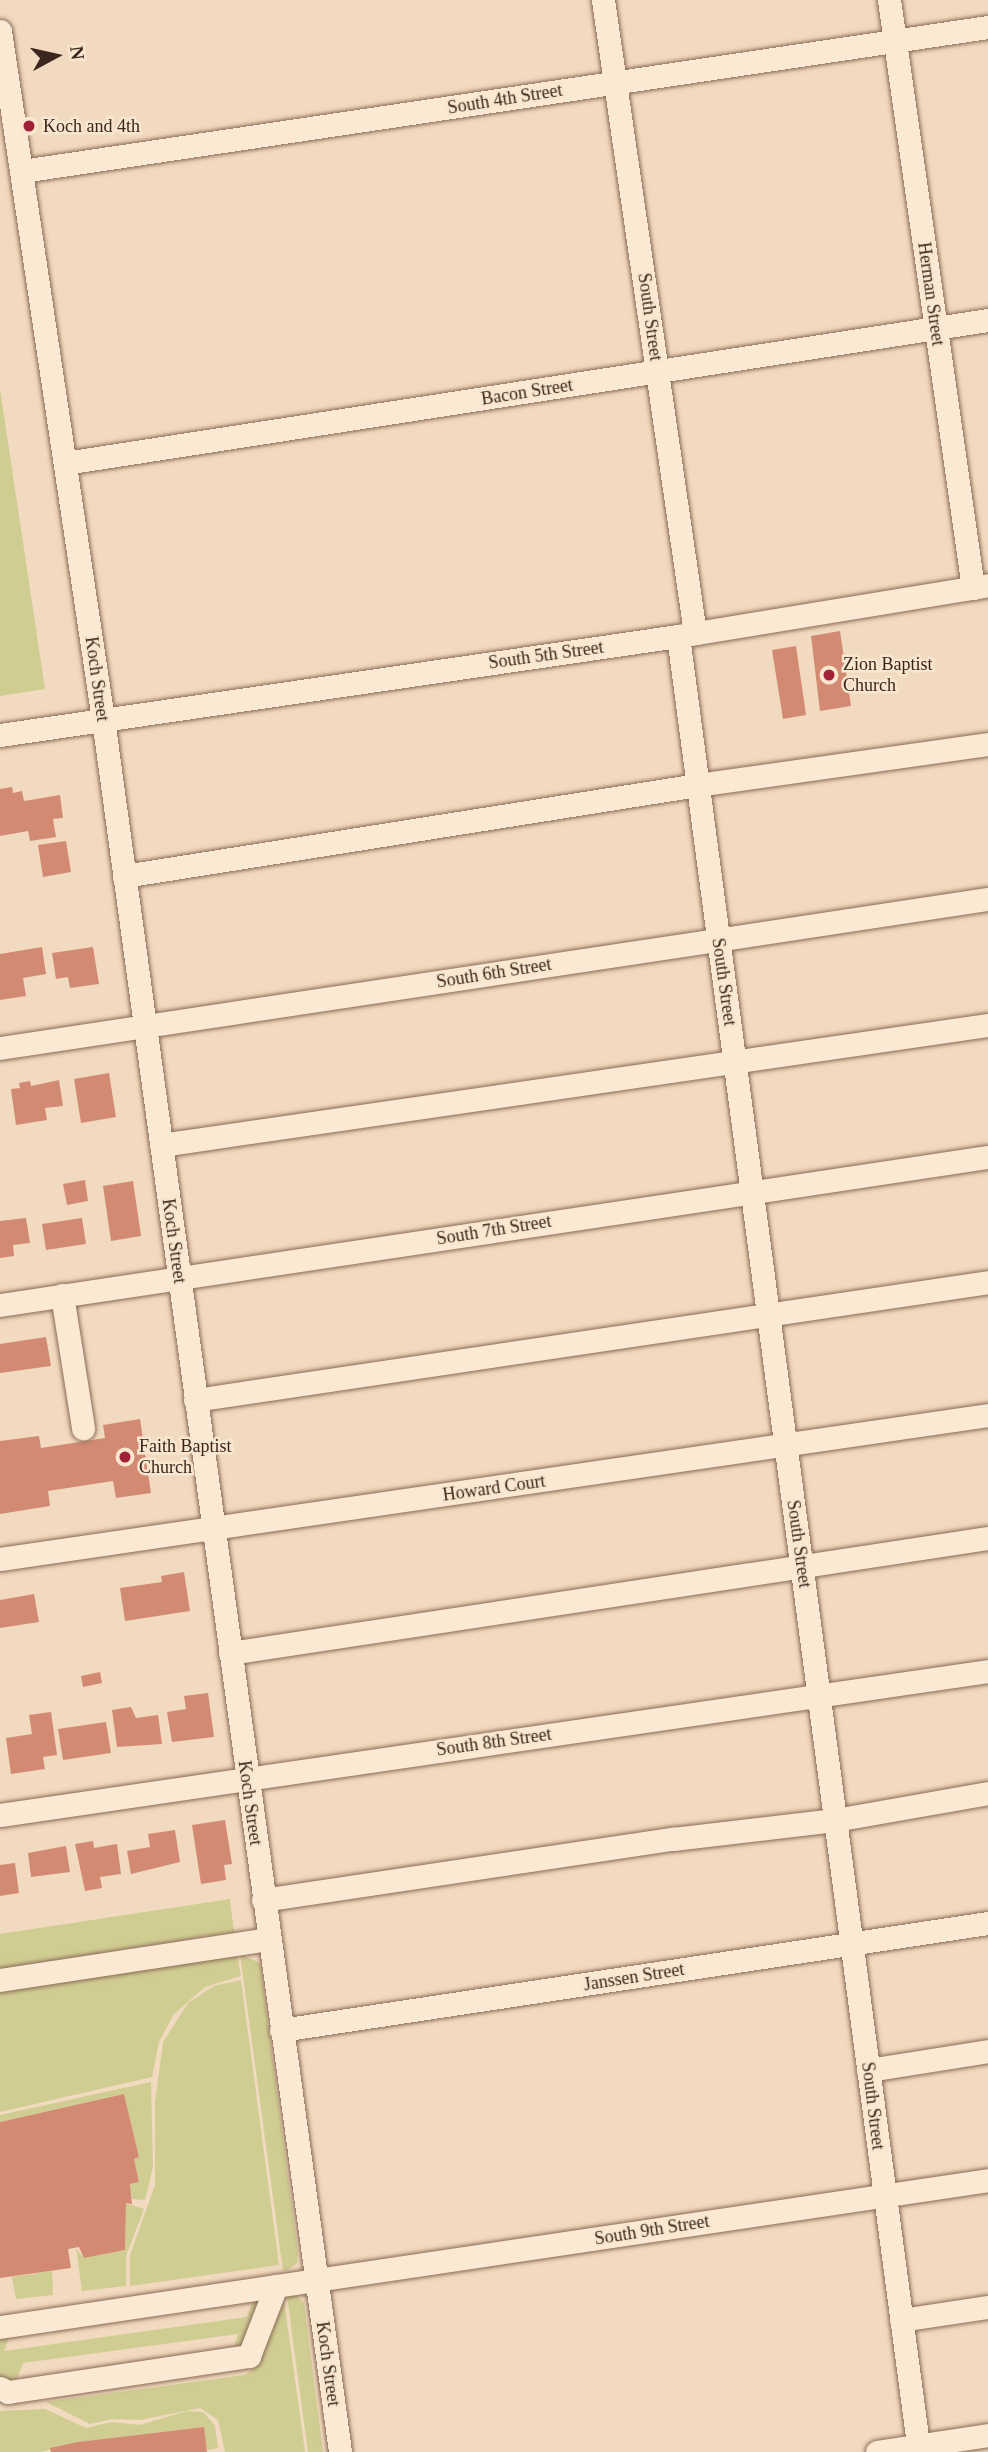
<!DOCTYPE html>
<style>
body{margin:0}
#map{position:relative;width:988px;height:2452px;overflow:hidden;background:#f1dabf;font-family:Georgia,serif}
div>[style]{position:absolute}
.green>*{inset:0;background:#d0cd92}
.building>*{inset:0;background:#d28b72}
.roads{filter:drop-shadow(0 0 2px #8b6a56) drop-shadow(0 0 2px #8b6a56)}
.minor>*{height:23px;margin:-11.5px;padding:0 11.5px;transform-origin:11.5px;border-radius:11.5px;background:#fbe9d3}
.dots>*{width:19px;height:19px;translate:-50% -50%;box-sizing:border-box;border:4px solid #f8e6cf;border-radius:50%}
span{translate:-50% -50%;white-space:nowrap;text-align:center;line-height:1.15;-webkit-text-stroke:5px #f8e6cf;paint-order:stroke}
.street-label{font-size:18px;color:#3a261c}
.poi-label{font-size:18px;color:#3a261c}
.left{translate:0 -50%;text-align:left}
.north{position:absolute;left:21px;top:21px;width:70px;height:70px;-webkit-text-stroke:5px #f8e6cf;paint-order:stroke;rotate:82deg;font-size:19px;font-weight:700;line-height:28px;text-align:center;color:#3a261c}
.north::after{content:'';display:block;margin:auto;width:24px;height:32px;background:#3a261c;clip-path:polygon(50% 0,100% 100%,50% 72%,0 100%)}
</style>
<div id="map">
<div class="green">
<div style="clip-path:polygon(0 389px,45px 689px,0 696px)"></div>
<div style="clip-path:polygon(230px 1899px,234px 1932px,0 1969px,0 1934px)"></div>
<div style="clip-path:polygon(237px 1954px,241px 1976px,205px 1987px,174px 2014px,159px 2042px,152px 2077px,0 2112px,0 1991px)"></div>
<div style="clip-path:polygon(240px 1954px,260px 1963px,298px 2253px,297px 2263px,288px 2270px,283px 2271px)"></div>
<div style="clip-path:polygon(241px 1980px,279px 2265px,130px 2286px,130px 2255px,155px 2185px,155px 2103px,163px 2042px,188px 2003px,214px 1986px)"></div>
<div style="clip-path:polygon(151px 2082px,153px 2167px,145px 2200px,132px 2199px,130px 2184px,139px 2181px,134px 2159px,139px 2157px,124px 2094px,0 2122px,0 2115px)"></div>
<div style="clip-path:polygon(126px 2203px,144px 2209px,126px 2256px,126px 2286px,82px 2291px,76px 2248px,84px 2258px,125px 2250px)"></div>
<div style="clip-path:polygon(52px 2271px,53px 2295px,16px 2299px,12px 2277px)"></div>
<div style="clip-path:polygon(287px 2296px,297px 2296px,304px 2303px,323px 2452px,308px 2452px)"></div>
<div style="clip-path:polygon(264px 2298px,245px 2344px,233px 2351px,238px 2334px,23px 2363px,16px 2382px,0 2379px,0 2337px,11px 2333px,4px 2351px,247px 2317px,253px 2300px)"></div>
<div style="clip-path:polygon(284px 2300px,305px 2452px,225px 2452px,218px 2420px,200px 2408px,140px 2420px,112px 2419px,90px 2424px,46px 2402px,245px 2375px,253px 2369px)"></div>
<div style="clip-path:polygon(45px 2409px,86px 2428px,111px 2422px,140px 2425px,187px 2411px,203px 2412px,215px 2426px,218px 2448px,207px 2450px,203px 2427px,79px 2442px,41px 2452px,0 2452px,0 2411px)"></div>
</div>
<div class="building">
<div style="clip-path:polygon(840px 631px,851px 706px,820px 711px,811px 636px)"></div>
<div style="clip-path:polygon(796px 646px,806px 715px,783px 719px,772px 650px)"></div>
<div style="clip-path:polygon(12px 787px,13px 793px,22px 791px,24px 801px,60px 795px,63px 818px,53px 819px,56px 837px,30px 841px,28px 831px,0 836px,0 789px)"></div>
<div style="clip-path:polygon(66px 841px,71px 872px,43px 877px,38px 845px)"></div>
<div style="clip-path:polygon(42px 947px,46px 974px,23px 978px,26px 996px,0 1000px,0 954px)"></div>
<div style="clip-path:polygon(93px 947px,99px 984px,70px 988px,68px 977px,56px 979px,52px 953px)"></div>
<div style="clip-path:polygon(109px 1073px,116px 1117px,81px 1123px,74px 1079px)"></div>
<div style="clip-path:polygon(59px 1080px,63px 1106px,45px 1108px,47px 1120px,16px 1125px,11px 1089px,20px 1088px,19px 1083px,30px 1081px,31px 1086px)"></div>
<div style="clip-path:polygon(85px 1180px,88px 1201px,67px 1205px,63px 1184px)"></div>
<div style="clip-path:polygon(133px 1181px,141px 1236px,111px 1241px,103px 1186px)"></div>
<div style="clip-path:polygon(26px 1218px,30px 1243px,13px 1245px,14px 1256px,0 1258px,0 1221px)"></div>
<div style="clip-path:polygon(82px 1218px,86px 1244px,46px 1250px,42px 1224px)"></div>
<div style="clip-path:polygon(46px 1337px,51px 1366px,0 1373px,0 1344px)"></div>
<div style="clip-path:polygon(140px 1419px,151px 1493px,116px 1498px,113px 1481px,48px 1491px,50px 1506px,0 1514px,0 1441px,39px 1436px,41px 1448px,105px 1438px,103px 1425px)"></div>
<div style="clip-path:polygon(184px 1572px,190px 1611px,125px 1621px,120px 1588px,162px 1582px,161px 1576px)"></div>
<div style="clip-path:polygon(34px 1594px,39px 1622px,0 1628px,0 1600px)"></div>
<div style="clip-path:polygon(100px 1672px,102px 1683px,83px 1687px,81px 1676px)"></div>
<div style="clip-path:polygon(208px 1693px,214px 1737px,172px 1742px,167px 1712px,186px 1709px,184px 1696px)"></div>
<div style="clip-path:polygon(131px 1707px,136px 1718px,158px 1715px,162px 1744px,117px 1747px,112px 1710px)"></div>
<div style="clip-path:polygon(51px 1712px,57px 1755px,43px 1757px,45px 1769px,11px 1774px,6px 1738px,32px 1734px,29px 1715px)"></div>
<div style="clip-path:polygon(106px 1722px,111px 1753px,63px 1760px,58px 1729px)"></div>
<div style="clip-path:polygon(225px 1820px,232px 1864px,224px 1865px,226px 1880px,201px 1884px,192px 1825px)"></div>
<div style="clip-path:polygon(175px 1830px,180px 1862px,131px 1874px,127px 1851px,150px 1847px,148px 1834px)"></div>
<div style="clip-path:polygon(93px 1841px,94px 1848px,117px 1844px,121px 1874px,100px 1877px,102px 1888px,85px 1891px,75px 1844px)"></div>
<div style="clip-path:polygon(66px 1846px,70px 1872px,31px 1877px,28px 1853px)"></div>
<div style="clip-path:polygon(15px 1863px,19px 1893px,0 1896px,0 1865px)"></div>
<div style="clip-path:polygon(124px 2094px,139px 2157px,134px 2159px,139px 2182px,130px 2184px,132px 2204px,126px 2203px,125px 2250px,84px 2258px,79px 2247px,68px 2249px,71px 2268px,0 2278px,0 2122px)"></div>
<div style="clip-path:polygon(204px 2427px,207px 2452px,51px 2452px,50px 2448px,78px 2442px)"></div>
</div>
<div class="roads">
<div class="minor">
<div style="left:603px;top:0;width:640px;rotate:81.73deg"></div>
<div style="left:889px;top:0;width:594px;rotate:81.87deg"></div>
<div style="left:0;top:31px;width:696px;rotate:81.49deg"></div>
<div style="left:103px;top:719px;width:1749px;rotate:82.21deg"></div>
<div style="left:22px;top:171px;width:977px;rotate:-8.48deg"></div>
<div style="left:65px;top:463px;width:934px;rotate:-8.81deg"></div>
<div style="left:678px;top:636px;width:1832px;rotate:82.44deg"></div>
<div style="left:0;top:735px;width:685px;rotate:-8.31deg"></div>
<div style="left:678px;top:636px;width:314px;rotate:-9.3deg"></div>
<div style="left:124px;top:876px;width:580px;rotate:-9.02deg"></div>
<div style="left:697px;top:785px;width:294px;rotate:-8deg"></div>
<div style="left:0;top:1048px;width:999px;rotate:-8.58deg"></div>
<div style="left:161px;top:1145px;width:836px;rotate:-8.26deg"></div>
<div style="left:62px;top:1295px;width:135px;rotate:81deg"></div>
<div style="left:0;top:1305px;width:999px;rotate:-8.52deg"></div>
<div style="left:195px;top:1400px;width:802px;rotate:-8.46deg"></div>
<div style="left:0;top:1559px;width:998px;rotate:-8.29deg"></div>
<div style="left:230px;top:1653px;width:767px;rotate:-8.63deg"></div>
<div style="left:0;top:1815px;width:998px;rotate:-8.29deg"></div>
<div style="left:263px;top:1900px;width:415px;rotate:-8.5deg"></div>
<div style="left:673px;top:1839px;width:163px;rotate:-6.7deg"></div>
<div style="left:835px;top:1820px;width:155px;rotate:-10deg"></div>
<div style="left:0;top:1980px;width:271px;rotate:-8.7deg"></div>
<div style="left:281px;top:2030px;width:715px;rotate:-8.61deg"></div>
<div style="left:868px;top:2070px;width:121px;rotate:-9deg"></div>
<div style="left:901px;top:2320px;width:88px;rotate:-8.5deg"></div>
<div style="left:0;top:2327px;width:999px;rotate:-8.46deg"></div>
<div style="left:0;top:2388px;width:9px;rotate:27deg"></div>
<div style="left:8px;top:2392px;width:244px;rotate:-8.5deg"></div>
<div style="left:249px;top:2356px;width:75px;rotate:-68.9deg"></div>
<div style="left:877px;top:2452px;width:112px;rotate:-8.7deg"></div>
</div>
</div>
<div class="dots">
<div style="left:29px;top:126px;background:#9f2236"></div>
<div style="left:829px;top:675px;background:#9f2236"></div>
<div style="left:125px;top:1457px;background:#9f2236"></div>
</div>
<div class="street-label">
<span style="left:505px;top:99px;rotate:-9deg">South 4th Street</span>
<span style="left:931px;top:294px;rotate:82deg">Herman Street</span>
<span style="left:650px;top:317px;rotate:82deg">South Street</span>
<span style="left:527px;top:392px;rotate:-9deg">Bacon Street</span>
<span style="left:546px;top:655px;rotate:-8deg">South 5th Street</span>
<span style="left:97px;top:679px;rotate:82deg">Koch Street</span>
<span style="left:494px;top:973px;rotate:-9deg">South 6th Street</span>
<span style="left:724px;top:982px;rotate:82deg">South Street</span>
<span style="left:494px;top:1230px;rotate:-9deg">South 7th Street</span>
<span style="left:174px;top:1241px;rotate:82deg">Koch Street</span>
<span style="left:494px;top:1488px;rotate:-8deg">Howard Court</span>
<span style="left:799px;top:1544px;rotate:82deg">South Street</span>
<span style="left:494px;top:1742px;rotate:-8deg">South 8th Street</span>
<span style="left:250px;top:1803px;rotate:82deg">Koch Street</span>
<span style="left:634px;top:1977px;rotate:-9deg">Janssen Street</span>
<span style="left:873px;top:2106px;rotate:83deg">South Street</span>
<span style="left:652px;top:2230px;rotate:-9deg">South 9th Street</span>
<span style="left:328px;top:2364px;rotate:82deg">Koch Street</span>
</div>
<div class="poi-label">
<span class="left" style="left:43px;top:126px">Koch and 4th</span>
<span class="left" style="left:843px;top:675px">Zion Baptist<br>Church</span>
<span class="left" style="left:139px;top:1457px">Faith Baptist<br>Church</span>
</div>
<div class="north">N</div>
</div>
